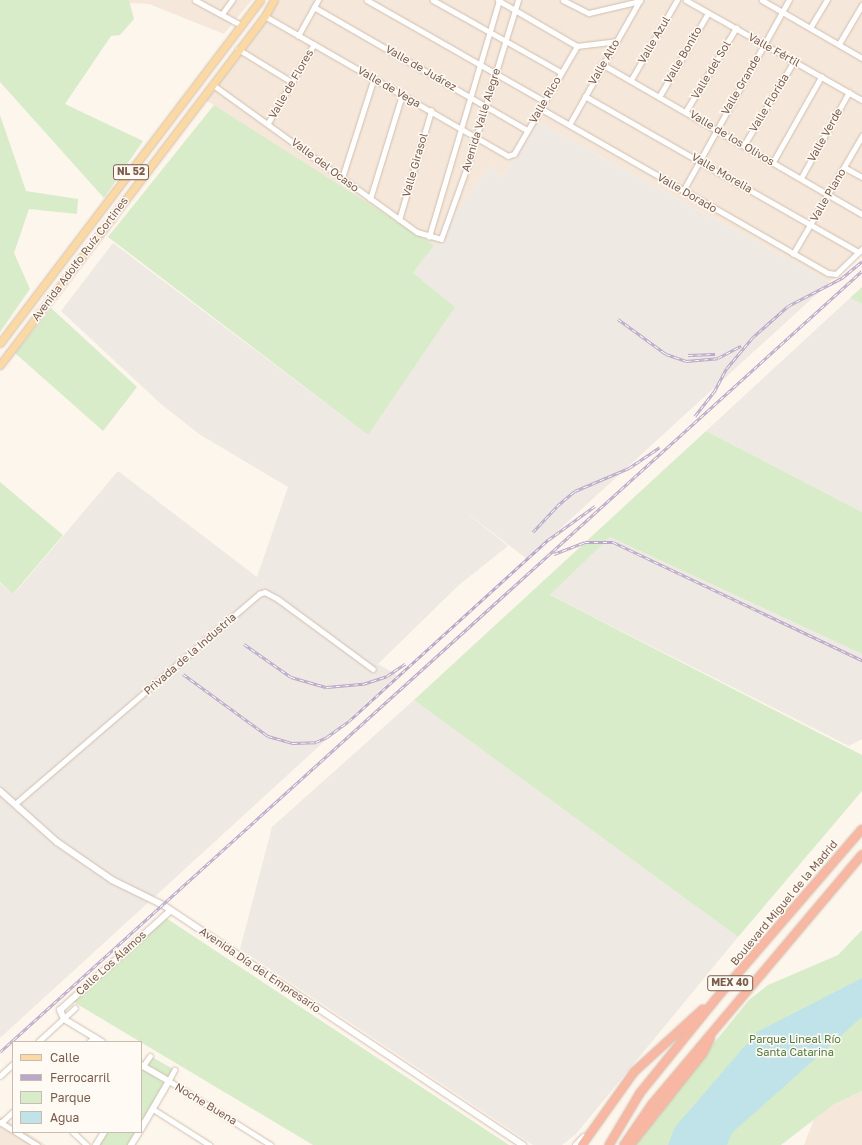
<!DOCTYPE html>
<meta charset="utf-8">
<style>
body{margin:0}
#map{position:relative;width:862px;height:1145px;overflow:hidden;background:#fdf6ec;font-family:"Golos Text",sans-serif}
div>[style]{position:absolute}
.residential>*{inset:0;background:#f5e8da}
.industrial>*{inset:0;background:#efe9e4}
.green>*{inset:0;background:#d8ecc9}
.water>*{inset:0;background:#bfe3e8}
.roads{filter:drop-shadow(0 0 1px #d1beb0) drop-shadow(0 0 1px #d1beb0)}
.street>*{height:4.5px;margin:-2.25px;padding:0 2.25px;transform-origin:2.25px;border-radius:2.25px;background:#fff}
.secondary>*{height:6px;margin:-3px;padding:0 3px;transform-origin:3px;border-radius:3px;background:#fff}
.primary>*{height:7px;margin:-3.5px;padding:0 3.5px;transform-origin:3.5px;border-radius:3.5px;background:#fbd9a5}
.highway>*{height:8px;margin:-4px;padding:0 4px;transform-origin:4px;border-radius:4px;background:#f7b7a3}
.rail>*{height:3px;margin-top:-1.5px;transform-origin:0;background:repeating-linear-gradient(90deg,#fffaf3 0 4.5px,#b9a8c9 0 9px);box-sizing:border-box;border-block:1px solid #b9a8c9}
span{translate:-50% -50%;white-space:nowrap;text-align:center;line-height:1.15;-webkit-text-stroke:3px #fffaf3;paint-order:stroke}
.shield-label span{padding:1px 3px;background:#fffaf3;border:1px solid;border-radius:3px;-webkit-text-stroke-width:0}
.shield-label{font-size:10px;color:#7a5c4d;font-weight:700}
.street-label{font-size:11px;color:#7a5c4d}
.park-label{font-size:11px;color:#537a41}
.legend{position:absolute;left:12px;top:1041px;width:130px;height:92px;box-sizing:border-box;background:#fffaf3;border:1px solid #cabbb1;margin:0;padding:5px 7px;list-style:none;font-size:12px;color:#7a5c4d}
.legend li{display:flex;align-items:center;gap:8px;height:20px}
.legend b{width:20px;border:1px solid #cabbb1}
</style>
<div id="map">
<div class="residential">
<div style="clip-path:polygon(129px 0,252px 0,224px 34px,149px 4px,129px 3px)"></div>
<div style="clip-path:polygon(277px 0,862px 0,862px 253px,830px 282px,539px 123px,502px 177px,490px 167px,434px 245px,204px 99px)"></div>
<div style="clip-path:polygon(862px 1091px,862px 1145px,804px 1145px,814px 1119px,833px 1105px)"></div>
<div style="clip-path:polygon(0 1116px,13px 1124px,13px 1132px,26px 1132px,46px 1145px,0 1145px)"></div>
</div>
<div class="industrial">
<div style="clip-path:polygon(539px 123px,830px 282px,527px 559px,462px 509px,508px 546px,459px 585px,378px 664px,397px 675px,0 1038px,0 583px,14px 594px,118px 471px,257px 577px,288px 487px,199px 434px,161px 404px,61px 311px,113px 243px,368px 435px,413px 273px,490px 167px,502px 177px)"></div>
<div style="clip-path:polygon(850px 298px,862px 304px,862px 512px,706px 431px)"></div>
<div style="clip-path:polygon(610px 537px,862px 654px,862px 739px,849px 746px,550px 595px)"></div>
<div style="clip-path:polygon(414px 700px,738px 937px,576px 1134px,562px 1145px,533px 1145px,240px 949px,272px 827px)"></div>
</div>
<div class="green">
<div style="clip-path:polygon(0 0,129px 0,134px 19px,120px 35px,111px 36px,65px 104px,143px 141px,104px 198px,0 82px)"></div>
<div style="clip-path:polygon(214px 105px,434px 245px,413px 273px,455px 307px,368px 435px,108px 237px)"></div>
<div style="clip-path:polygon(0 115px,26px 191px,78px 199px,77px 214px,29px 209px,14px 253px,30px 289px,0 332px)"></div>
<div style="clip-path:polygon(862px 287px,862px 304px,850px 298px)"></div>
<div style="clip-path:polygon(51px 308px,137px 387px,103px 431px,15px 353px)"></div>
<div style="clip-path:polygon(706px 431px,862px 512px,862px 654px,610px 537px,550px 595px,862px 755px,862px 791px,738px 937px,414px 700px)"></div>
<div style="clip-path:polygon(0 482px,63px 535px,13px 594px,0 582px)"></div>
<div style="clip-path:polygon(166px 918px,509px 1145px,313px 1145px,72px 1001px)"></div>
<div style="clip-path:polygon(862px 930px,862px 1091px,833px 1105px,781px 1145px,631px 1145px,749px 1000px,768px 985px,838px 955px)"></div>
<div style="clip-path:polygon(150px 1056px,175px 1070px,141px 1129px,141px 1069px)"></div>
<div style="clip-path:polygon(104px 1132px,139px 1132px,131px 1145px,96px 1145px)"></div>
</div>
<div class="water">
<div style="clip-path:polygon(862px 978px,862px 1017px,732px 1133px,727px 1145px,668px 1145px,675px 1127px,757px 1032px)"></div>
</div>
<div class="roads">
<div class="street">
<div style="left:195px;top:0;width:52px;rotate:28.5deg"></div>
<div style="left:367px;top:0;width:204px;rotate:29.7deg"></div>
<div style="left:433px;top:0;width:147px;rotate:29.4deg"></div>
<div style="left:498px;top:0;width:91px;rotate:30.2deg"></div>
<div style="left:577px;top:46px;width:39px;rotate:-7deg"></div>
<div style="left:563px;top:0;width:29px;rotate:27deg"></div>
<div style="left:589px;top:13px;width:52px;rotate:-13.2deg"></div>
<div style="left:686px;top:0;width:202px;rotate:29.6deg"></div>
<div style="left:762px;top:0;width:116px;rotate:30.1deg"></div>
<div style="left:314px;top:7px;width:246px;rotate:30deg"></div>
<div style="left:222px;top:14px;width:17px;rotate:-54deg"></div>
<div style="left:265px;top:16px;width:280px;rotate:29.9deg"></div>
<div style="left:508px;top:156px;width:6px;rotate:-18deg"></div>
<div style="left:514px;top:154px;width:125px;rotate:-59.7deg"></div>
<div style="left:810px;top:28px;width:33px;rotate:-59deg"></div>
<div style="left:298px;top:36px;width:41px;rotate:-60.9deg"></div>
<div style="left:839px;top:44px;width:45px;rotate:-59.5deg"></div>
<div style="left:238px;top:49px;width:63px;rotate:31.4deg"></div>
<div style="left:602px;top:64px;width:300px;rotate:30deg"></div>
<div style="left:631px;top:80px;width:92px;rotate:-60.1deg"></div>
<div style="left:212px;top:84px;width:253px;rotate:35.8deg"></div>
<div style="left:417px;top:232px;width:25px;rotate:16deg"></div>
<div style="left:441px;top:239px;width:77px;rotate:-70.1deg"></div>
<div style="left:467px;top:167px;width:175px;rotate:-73deg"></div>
<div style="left:585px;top:96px;width:315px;rotate:29.7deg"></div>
<div style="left:659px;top:97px;width:97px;rotate:-59.7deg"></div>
<div style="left:540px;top:108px;width:332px;rotate:29.8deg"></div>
<div style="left:828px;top:273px;width:8px;rotate:7deg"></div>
<div style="left:836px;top:274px;width:36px;rotate:-44deg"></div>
<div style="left:686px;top:111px;width:97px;rotate:-58.9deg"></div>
<div style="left:268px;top:123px;width:91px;rotate:-59.8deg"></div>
<div style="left:569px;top:125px;width:144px;rotate:-60.4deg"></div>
<div style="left:744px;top:145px;width:98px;rotate:-59.2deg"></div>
<div style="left:773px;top:162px;width:98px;rotate:-60.5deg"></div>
<div style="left:844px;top:167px;width:21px;rotate:29deg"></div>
<div style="left:342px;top:178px;width:105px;rotate:-72.3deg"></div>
<div style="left:801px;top:178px;width:98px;rotate:-60.8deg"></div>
<div style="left:683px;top:191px;width:218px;rotate:-61deg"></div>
<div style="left:370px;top:199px;width:109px;rotate:-72.9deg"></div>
<div style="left:399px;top:220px;width:114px;rotate:-73.6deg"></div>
<div style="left:429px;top:237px;width:247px;rotate:-73.5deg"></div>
<div style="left:793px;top:254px;width:137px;rotate:-59.7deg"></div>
<div style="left:15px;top:804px;width:322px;rotate:-40.7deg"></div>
<div style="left:259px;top:594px;width:6px;rotate:-18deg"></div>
<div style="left:265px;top:592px;width:15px;rotate:28deg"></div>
<div style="left:278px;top:599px;width:118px;rotate:36.4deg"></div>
<div style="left:38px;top:1042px;width:50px;rotate:-42.6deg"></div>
<div style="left:89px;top:1042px;width:7px;rotate:-45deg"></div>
<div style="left:143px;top:1066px;width:12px;rotate:-55deg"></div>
<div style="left:175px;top:1070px;width:13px;rotate:119deg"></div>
<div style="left:169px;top:1081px;width:120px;rotate:32.1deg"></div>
<div style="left:0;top:1076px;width:18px;rotate:-43deg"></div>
<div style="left:153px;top:1109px;width:67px;rotate:32.3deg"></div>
<div style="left:0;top:1122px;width:15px;rotate:32deg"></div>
<div style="left:1px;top:1123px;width:16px;rotate:-43deg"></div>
<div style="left:16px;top:1132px;width:25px;rotate:32deg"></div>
<div style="left:73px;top:1132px;width:19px;rotate:43deg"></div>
</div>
<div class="secondary">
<div style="left:0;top:791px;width:76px;rotate:41.8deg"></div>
<div style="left:57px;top:842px;width:67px;rotate:34.6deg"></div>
<div style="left:112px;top:880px;width:57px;rotate:26.1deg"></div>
<div style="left:163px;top:905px;width:433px;rotate:33.7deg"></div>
<div style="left:102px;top:1042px;width:44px;rotate:-148.8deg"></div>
<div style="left:64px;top:1019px;width:10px;rotate:-114deg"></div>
<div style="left:60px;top:1010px;width:148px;rotate:-42deg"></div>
<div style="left:141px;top:1065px;width:32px;rotate:30deg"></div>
<div style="left:169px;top:1081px;width:56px;rotate:120.3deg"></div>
<div style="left:96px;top:1145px;width:15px;rotate:-58deg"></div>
<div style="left:131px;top:1145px;width:15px;rotate:-58deg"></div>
<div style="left:576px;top:1145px;width:11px;rotate:-45deg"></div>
</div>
<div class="primary">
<div style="left:0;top:343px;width:430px;rotate:-52.8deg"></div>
<div style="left:0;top:365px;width:438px;rotate:-52.8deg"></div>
<div style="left:265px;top:16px;width:18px;rotate:-61deg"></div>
</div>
<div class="highway">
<div style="left:631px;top:1144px;width:116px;rotate:-51.6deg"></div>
<div style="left:703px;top:1053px;width:16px;rotate:-63deg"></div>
<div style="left:582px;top:1145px;width:90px;rotate:-54.5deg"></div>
<div style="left:634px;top:1072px;width:93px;rotate:-42.4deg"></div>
<div style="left:609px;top:1145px;width:61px;rotate:-59.2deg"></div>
<div style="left:640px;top:1093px;width:119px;rotate:-51.1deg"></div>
<div style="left:715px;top:1000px;width:225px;rotate:-49.3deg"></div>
<div style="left:624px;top:1145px;width:50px;rotate:-55.7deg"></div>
<div style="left:652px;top:1104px;width:326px;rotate:-49.9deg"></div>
</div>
</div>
<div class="rail">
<div style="left:618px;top:319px;width:59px;rotate:36.1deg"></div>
<div style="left:666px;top:354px;width:21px;rotate:19deg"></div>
<div style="left:686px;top:361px;width:32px;rotate:-5deg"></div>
<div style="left:718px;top:358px;width:26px;rotate:-28deg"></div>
<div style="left:688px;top:355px;width:27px;rotate:-2deg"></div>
<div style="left:695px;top:416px;width:31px;rotate:-52deg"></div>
<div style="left:714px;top:392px;width:27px;rotate:-62deg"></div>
<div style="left:727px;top:368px;width:39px;rotate:-50deg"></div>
<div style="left:752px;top:338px;width:48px;rotate:-41.6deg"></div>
<div style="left:788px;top:306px;width:61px;rotate:-27.4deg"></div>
<div style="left:842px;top:278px;width:26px;rotate:-40deg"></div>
<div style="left:533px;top:532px;width:35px;rotate:-47deg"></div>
<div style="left:557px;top:506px;width:23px;rotate:-40deg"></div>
<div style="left:575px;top:491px;width:59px;rotate:-23.1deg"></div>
<div style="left:629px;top:468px;width:37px;rotate:-34deg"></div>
<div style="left:554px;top:554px;width:33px;rotate:-21deg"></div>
<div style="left:585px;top:542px;width:28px"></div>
<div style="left:613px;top:542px;width:276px;rotate:25.4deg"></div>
<div style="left:244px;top:644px;width:57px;rotate:35.1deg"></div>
<div style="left:291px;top:677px;width:37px;rotate:16deg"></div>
<div style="left:327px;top:687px;width:36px;rotate:-5deg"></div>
<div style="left:363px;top:684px;width:25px;rotate:-18deg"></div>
<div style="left:387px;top:676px;width:22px;rotate:-34deg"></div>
<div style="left:183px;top:674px;width:105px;rotate:36.1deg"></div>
<div style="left:268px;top:736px;width:25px;rotate:16deg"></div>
<div style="left:292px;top:743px;width:24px;rotate:-2deg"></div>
<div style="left:316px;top:742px;width:12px;rotate:-24deg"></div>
<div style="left:327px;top:737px;width:27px;rotate:-36deg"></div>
<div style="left:349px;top:721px;width:269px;rotate:-42.3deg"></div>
<div style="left:548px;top:540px;width:58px;rotate:-35.9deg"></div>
<div style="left:0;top:1052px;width:1163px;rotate:-42.18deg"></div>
</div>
<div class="shield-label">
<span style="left:131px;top:172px">NL 52</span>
<span style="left:730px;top:983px">MEX 40</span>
</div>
<div class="street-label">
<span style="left:654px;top:40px;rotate:-60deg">Valle Azul</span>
<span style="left:774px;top:50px;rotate:29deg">Valle Fértil</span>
<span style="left:683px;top:55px;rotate:-60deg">Valle Bonito</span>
<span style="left:604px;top:62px;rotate:-60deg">Valle Alto</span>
<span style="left:421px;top:68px;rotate:30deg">Valle de Juárez</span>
<span style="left:711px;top:70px;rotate:-59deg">Valle del Sol</span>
<span style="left:291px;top:84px;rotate:-60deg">Valle de Flores</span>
<span style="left:741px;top:85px;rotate:-60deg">Valle Grande</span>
<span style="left:389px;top:87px;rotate:30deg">Valle de Vega</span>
<span style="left:545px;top:100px;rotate:-60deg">Valle Rico</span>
<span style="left:769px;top:103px;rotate:-59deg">Valle Florida</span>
<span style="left:481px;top:120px;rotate:-73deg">Avenida Valle Alegre</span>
<span style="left:825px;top:135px;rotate:-61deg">Valle Verde</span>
<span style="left:732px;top:138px;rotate:31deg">Valle de los Olivos</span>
<span style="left:325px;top:165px;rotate:37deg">Valle del Ocaso</span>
<span style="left:415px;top:165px;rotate:-74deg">Valle Girasol</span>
<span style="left:722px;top:173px;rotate:30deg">Valle Morelia</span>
<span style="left:687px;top:193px;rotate:30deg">Valle Dorado</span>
<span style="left:828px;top:195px;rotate:-60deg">Valle Plano</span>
<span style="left:80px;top:259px;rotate:-53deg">Avenida Adolfo Ruíz Cortines</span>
<span style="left:190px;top:654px;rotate:-41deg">Privada de la Industria</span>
<span style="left:784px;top:903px;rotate:-50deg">Boulevard Miguel de la Madrid</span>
<span style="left:111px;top:963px;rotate:-42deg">Calle Los Álamos</span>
<span style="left:260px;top:970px;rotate:34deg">Avenida Día del Empresario</span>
<span style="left:206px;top:1104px;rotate:31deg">Noche Buena</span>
</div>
<div class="park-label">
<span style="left:795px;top:1046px">Parque Lineal Río<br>Santa Catarina</span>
</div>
<ul class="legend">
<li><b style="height:5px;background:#fbd9a5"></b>Calle</li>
<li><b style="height:5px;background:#b9a8c9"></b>Ferrocarril</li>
<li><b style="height:11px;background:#d8ecc9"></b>Parque</li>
<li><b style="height:11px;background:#bfe3e8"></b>Agua</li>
</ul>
</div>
